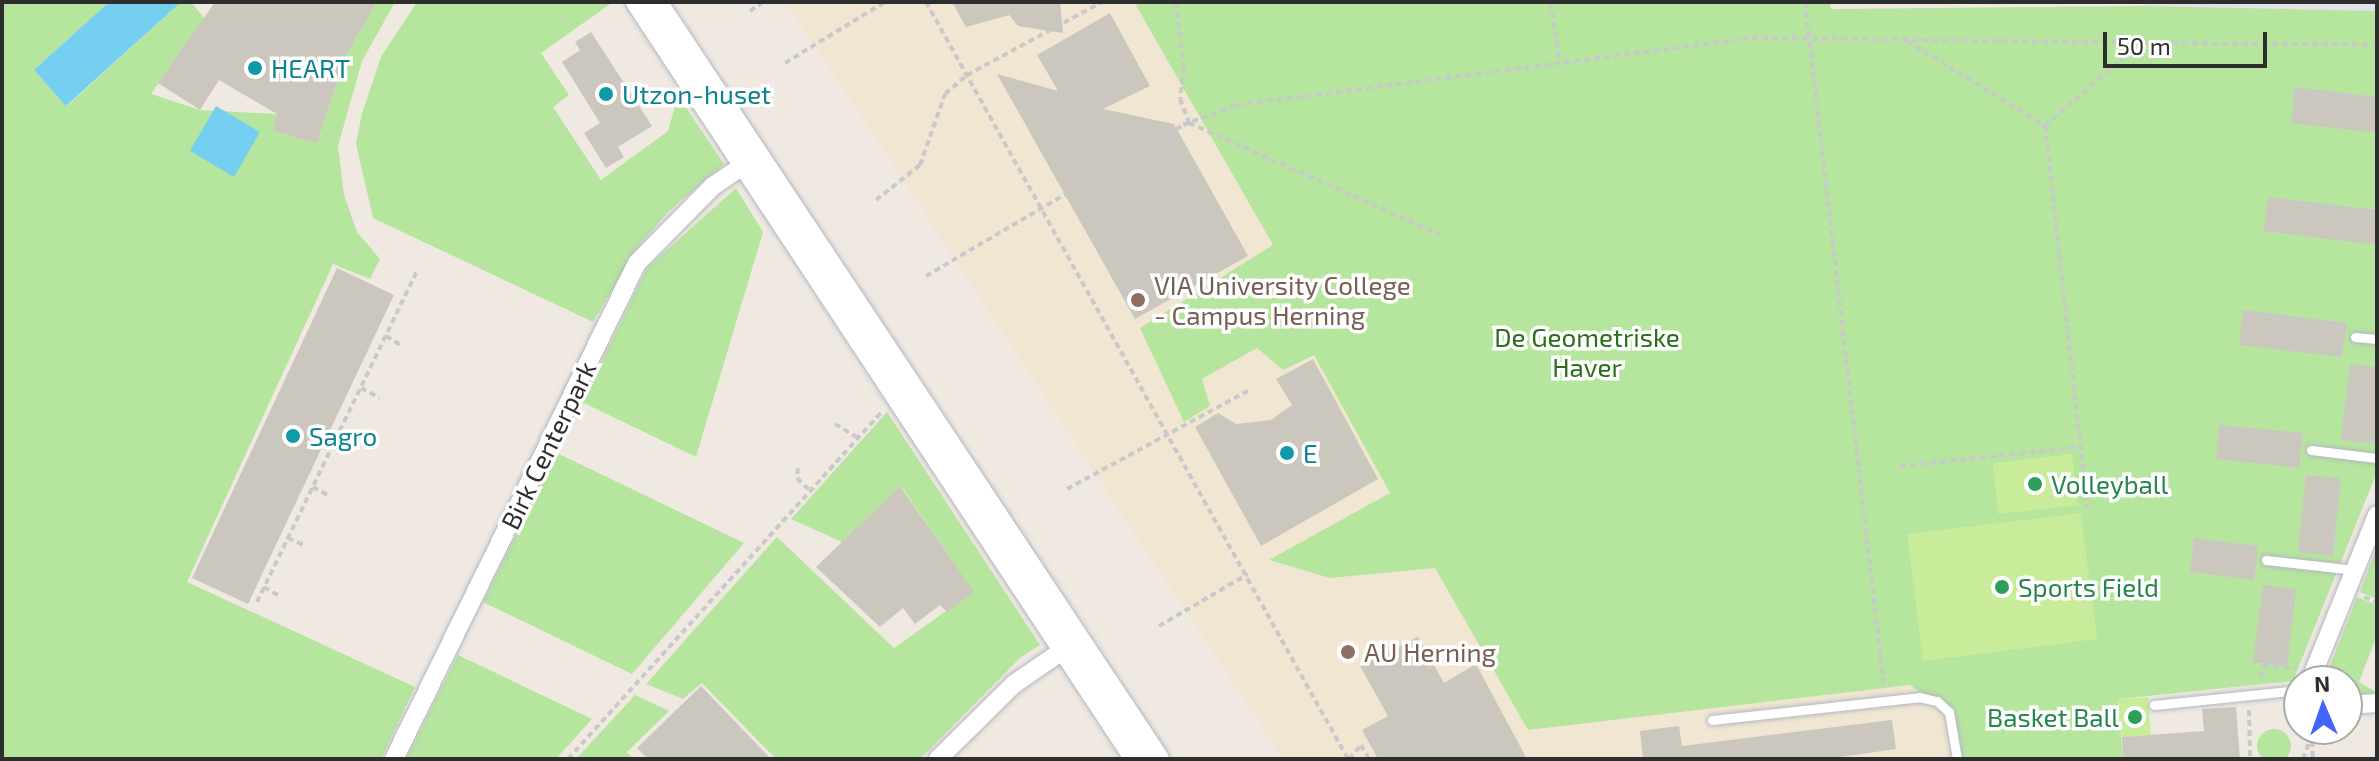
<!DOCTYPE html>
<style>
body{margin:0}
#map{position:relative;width:2379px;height:761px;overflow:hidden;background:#efe9e1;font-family:"Exo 2",sans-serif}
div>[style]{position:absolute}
.industrial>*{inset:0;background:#e3e1e8}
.education>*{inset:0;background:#f0e6d1}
.green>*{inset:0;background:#b6e59e}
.round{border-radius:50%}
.pitch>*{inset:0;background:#c9ec9a}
.water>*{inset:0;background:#75cff0}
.building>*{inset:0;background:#cbc7bf}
.path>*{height:4px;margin-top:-2px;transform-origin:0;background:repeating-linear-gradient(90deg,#c9c9c9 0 6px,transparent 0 10px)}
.roads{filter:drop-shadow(0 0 2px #b4b7c1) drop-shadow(0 0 2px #b4b7c1)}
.service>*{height:9px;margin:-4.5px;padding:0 4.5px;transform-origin:4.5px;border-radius:4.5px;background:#fff}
.minor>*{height:18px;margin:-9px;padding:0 9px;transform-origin:9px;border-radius:9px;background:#fff}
.tertiary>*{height:22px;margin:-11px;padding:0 11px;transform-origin:11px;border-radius:11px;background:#fff}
.dots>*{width:22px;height:22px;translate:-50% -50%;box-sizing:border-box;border:4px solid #fff;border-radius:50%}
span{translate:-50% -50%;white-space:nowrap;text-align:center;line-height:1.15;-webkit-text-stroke:7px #fff;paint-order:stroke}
.culture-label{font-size:26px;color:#0d838f}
.left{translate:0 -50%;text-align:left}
.education-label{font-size:26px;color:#785e54}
.park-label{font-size:26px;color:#2c6e1b}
.street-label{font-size:26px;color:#2e2e2e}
.leisure-label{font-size:26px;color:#27864d}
.right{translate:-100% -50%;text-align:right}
.frame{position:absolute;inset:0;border:4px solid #2e2e2e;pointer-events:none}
.north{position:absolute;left:2283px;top:665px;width:80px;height:80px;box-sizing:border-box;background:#fff;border:2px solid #ababab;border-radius:50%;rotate:358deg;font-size:22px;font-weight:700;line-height:32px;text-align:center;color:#2e2e2e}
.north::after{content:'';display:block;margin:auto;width:28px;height:36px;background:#4264fb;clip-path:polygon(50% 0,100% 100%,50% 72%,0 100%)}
.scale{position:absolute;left:2103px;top:32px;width:164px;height:36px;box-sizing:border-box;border:4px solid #2e2e2e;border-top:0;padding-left:10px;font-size:24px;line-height:28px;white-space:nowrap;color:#2e2e2e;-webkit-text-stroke:6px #fff;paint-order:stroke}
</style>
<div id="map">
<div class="industrial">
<div style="clip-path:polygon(2144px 2px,2377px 2px,2377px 11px,2144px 6px)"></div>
</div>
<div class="education">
<div style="clip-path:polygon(786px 2px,1134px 2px,1273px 245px,1314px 355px,1390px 493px,1270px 561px,1330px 578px,1435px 568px,1528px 729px,1910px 685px,1949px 712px,1957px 759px,1283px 759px)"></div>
</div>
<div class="green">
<div style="clip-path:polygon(2px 2px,109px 2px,34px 70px,67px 106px,181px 2px,191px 2px,204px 18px,151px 94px,200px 110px,277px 114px,274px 130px,317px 144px,346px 56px,377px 2px,395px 2px,362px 61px,338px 146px,344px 195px,357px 232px,380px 259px,370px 279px,333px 264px,187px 582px,415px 687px,381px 759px,2px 759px)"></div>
<div style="clip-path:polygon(417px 2px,613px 2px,541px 53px,569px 95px,553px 107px,601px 180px,668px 131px,678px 96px,724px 164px,668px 212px,637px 248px,593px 322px,373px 218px,356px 144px,362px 113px,381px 57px)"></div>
<div style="clip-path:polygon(1134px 2px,1830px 2px,1831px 9px,2144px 6px,2377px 11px,2377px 472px,2293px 681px,2118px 699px,2123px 759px,1957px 759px,1949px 712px,1910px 685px,1528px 730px,1435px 568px,1330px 578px,1269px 560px,1390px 493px,1314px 355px,1283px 370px,1257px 348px,1202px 379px,1210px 406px,1184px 422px,1140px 328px,1273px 245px)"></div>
<div style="clip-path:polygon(736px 188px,763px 232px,696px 457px,582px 402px,647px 268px)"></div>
<div style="clip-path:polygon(887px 412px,1040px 645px,1021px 657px,920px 759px,776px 759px,702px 683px,683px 699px,646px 684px,777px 537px,894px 648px,973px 592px,901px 486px,842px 542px,791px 519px)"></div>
<div style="clip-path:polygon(557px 453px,744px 543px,632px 674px,483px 602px)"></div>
<div style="clip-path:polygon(2377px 547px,2377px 599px,2360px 592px)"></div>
<div style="clip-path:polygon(2357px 597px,2377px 605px,2377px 635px,2359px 682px,2377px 693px,2347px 696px,2347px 681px,2324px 681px)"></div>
<div style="clip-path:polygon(458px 655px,592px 719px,556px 759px,406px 759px)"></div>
<div style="clip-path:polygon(635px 695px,669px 711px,627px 752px,634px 759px,576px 759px)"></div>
<div class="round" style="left:2257px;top:729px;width:34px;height:34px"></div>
</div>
<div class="pitch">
<div style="clip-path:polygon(2072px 454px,2078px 505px,1998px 514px,1993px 463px)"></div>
<div style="clip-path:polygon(2081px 513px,2097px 639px,1923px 661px,1907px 534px)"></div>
<div style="clip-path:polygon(2148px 697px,2151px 735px,2122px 737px,2118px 699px)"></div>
</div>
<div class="water">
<div style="clip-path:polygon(109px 2px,181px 2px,66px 106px,34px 70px)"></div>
<div style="clip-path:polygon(216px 106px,260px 132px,234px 177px,190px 151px)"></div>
</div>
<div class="building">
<div style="clip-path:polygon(215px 2px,377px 2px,346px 56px,317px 144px,273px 130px,277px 114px,219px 80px,200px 110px,158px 83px)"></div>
<div style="clip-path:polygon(952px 2px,1060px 2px,1063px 33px,1018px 26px,1009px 15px,966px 27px)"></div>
<div style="clip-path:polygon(1110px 13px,1150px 86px,1103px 109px,1174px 124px,1248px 256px,1135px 319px,997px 74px,1058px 91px,1037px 55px)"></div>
<div style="clip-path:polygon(591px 32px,652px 126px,618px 147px,624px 157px,606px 168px,584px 133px,600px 123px,562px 62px,580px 50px,575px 42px)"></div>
<div style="clip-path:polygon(2295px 87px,2377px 97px,2377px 133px,2291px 123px)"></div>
<div style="clip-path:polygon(2268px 197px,2377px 210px,2377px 245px,2263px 231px)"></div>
<div style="clip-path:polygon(337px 268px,394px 295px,248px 604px,192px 578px)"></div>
<div style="clip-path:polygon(2243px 310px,2347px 323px,2342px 357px,2239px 345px)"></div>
<div style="clip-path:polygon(1313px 359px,1378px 479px,1261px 546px,1195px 427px,1218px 413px,1236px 424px,1271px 420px,1292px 405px,1276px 379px)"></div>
<div style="clip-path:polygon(2350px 364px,2377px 367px,2377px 444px,2341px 440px)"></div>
<div style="clip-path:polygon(2219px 425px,2303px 433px,2299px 468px,2216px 459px)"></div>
<div style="clip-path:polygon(2306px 475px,2341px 478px,2333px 556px,2298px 552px)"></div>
<div style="clip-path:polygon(900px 486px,974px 592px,947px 612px,940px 605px,915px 624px,903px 608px,880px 627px,816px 567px)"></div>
<div style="clip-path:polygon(2194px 538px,2258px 546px,2254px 580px,2190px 572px)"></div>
<div style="clip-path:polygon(2263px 585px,2296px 589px,2287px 666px,2253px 662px)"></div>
<div style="clip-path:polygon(1418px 637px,1444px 683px,1476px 664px,1527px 759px,1378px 759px,1362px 730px,1388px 716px,1360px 666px)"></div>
<div style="clip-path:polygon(701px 686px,771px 759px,648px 759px,637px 748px)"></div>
<div style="clip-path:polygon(2236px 707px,2240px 759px,2123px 759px,2122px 737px,2204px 731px,2202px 709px)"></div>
<div style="clip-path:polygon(1892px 720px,1896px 749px,1827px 759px,1643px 759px,1640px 731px,1679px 726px,1682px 746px)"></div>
</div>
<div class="path">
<div style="left:926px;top:2px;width:867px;rotate:60.86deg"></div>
<div style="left:1176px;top:2px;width:65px;rotate:83deg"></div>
<div style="left:1184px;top:67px;width:32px;rotate:97deg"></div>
<div style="left:1180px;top:99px;width:26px;rotate:69deg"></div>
<div style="left:1189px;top:123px;width:274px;rotate:23.9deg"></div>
<div style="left:1550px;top:2px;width:60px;rotate:80.4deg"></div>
<div style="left:1805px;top:2px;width:690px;rotate:83.42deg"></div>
<div style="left:750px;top:11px;width:16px;rotate:-35deg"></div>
<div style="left:1907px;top:41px;width:162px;rotate:31.6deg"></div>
<div style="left:2045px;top:126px;width:126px;rotate:-41.1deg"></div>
<div style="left:785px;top:63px;width:117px;rotate:-31.4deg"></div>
<div style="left:2294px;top:90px;width:83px;rotate:6.2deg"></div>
<div style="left:2045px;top:126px;width:383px;rotate:83.7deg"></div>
<div style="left:876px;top:200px;width:56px;rotate:-38.5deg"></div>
<div style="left:920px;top:165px;width:75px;rotate:-70.6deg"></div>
<div style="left:945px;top:94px;width:29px;rotate:-41deg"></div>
<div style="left:967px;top:75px;width:153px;rotate:-28.4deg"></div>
<div style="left:2267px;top:200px;width:111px;rotate:7.3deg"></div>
<div style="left:926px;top:276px;width:298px;rotate:-30.4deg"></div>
<div style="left:1183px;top:125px;width:58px;rotate:-20.3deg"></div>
<div style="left:1237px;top:105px;width:519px;rotate:-7.41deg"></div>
<div style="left:1752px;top:38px;width:625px;rotate:0.64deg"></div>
<div style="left:2246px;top:314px;width:102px;rotate:7.3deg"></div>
<div style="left:386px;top:336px;width:19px;rotate:32deg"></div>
<div style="left:361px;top:388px;width:21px;rotate:28deg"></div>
<div style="left:835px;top:424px;width:27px;rotate:31deg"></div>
<div style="left:2222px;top:427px;width:82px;rotate:7.7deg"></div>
<div style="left:337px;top:437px;width:20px;rotate:27deg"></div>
<div style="left:2375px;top:445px;width:18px;rotate:-84deg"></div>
<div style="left:1900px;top:466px;width:181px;rotate:-6deg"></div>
<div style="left:798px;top:468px;width:10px;rotate:96deg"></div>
<div style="left:797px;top:478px;width:18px;rotate:45deg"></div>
<div style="left:313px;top:487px;width:18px;rotate:29deg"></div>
<div style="left:1067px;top:489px;width:209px;rotate:-28.5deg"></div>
<div style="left:288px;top:538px;width:20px;rotate:24deg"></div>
<div style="left:2196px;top:541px;width:61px;rotate:6.5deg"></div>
<div style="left:2331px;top:552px;width:74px;rotate:-84.6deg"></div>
<div style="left:264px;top:587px;width:20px;rotate:30deg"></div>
<div style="left:2364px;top:597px;width:14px;rotate:21deg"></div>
<div style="left:257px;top:602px;width:368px;rotate:-64.2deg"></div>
<div style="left:1159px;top:626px;width:103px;rotate:-30.3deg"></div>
<div style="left:2284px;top:667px;width:76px;rotate:-83.2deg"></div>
<div style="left:2261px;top:678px;width:13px;rotate:-81deg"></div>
<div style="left:2263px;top:665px;width:33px;rotate:5deg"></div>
<div style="left:2249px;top:710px;width:49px;rotate:88.8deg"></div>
<div style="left:2312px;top:741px;width:18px;rotate:87deg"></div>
<div style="left:568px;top:759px;width:467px;rotate:-47.9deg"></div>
<div style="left:1349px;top:759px;width:18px;rotate:-49deg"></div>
<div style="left:1361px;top:745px;width:16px;rotate:60deg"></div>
<div style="left:2303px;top:759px;width:32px;rotate:-70deg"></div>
</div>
<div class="roads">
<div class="service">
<div style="left:2355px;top:337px;width:22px;rotate:5deg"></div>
<div style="left:2311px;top:450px;width:66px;rotate:6.9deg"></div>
<div style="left:2266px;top:560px;width:90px;rotate:6.4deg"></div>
<div style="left:2154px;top:705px;width:146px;rotate:-5.9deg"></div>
<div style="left:1712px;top:720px;width:208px;rotate:-6.3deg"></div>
<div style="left:1919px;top:697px;width:18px;rotate:13deg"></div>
<div style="left:1937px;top:701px;width:16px;rotate:43deg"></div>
<div style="left:1949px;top:712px;width:48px;rotate:80.3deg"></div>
</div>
<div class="minor">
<div style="left:2310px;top:681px;width:179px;rotate:-68deg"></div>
<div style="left:2347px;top:705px;width:30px;rotate:-4deg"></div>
<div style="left:2299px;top:708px;width:1px;rotate:90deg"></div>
<div style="left:394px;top:759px;width:552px;rotate:-63.9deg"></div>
<div style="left:637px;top:263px;width:108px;rotate:-45.4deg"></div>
<div style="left:713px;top:186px;width:48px;rotate:-34deg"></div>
<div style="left:938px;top:759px;width:107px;rotate:-44.6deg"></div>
<div style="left:1014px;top:684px;width:74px;rotate:-34.5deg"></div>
</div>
<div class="tertiary">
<div style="left:637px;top:2px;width:907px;rotate:56.61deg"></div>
<div style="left:656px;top:2px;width:908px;rotate:56.45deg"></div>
</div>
</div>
<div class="dots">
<div style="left:255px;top:68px;background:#0f9aa8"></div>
<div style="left:606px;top:94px;background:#0f9aa8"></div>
<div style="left:1138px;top:300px;background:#8d6e63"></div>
<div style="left:293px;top:436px;background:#0f9aa8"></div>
<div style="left:1287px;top:453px;background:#0f9aa8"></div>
<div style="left:2035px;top:484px;background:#2e9e5b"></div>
<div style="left:2002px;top:587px;background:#2e9e5b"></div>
<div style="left:1348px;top:652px;background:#8d6e63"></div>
<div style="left:2135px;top:717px;background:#2e9e5b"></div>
</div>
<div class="culture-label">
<span class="left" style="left:271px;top:68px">HEART</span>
<span class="left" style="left:622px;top:94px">Utzon-huset</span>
<span class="left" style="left:309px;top:436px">Sagro</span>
<span class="left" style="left:1303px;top:453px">E</span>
</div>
<div class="education-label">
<span class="left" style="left:1154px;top:300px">VIA University College<br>- Campus Herning</span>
<span class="left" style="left:1364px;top:652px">AU Herning</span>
</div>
<div class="park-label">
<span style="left:1587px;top:352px">De Geometriske<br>Haver</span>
</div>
<div class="street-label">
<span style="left:548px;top:445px;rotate:-64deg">Birk Centerpark</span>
</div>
<div class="leisure-label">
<span class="left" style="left:2051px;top:484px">Volleyball</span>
<span class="left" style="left:2018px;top:587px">Sports Field</span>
<span class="right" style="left:2119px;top:717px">Basket Ball</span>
</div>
<div class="frame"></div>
<div class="north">N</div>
<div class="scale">50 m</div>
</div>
